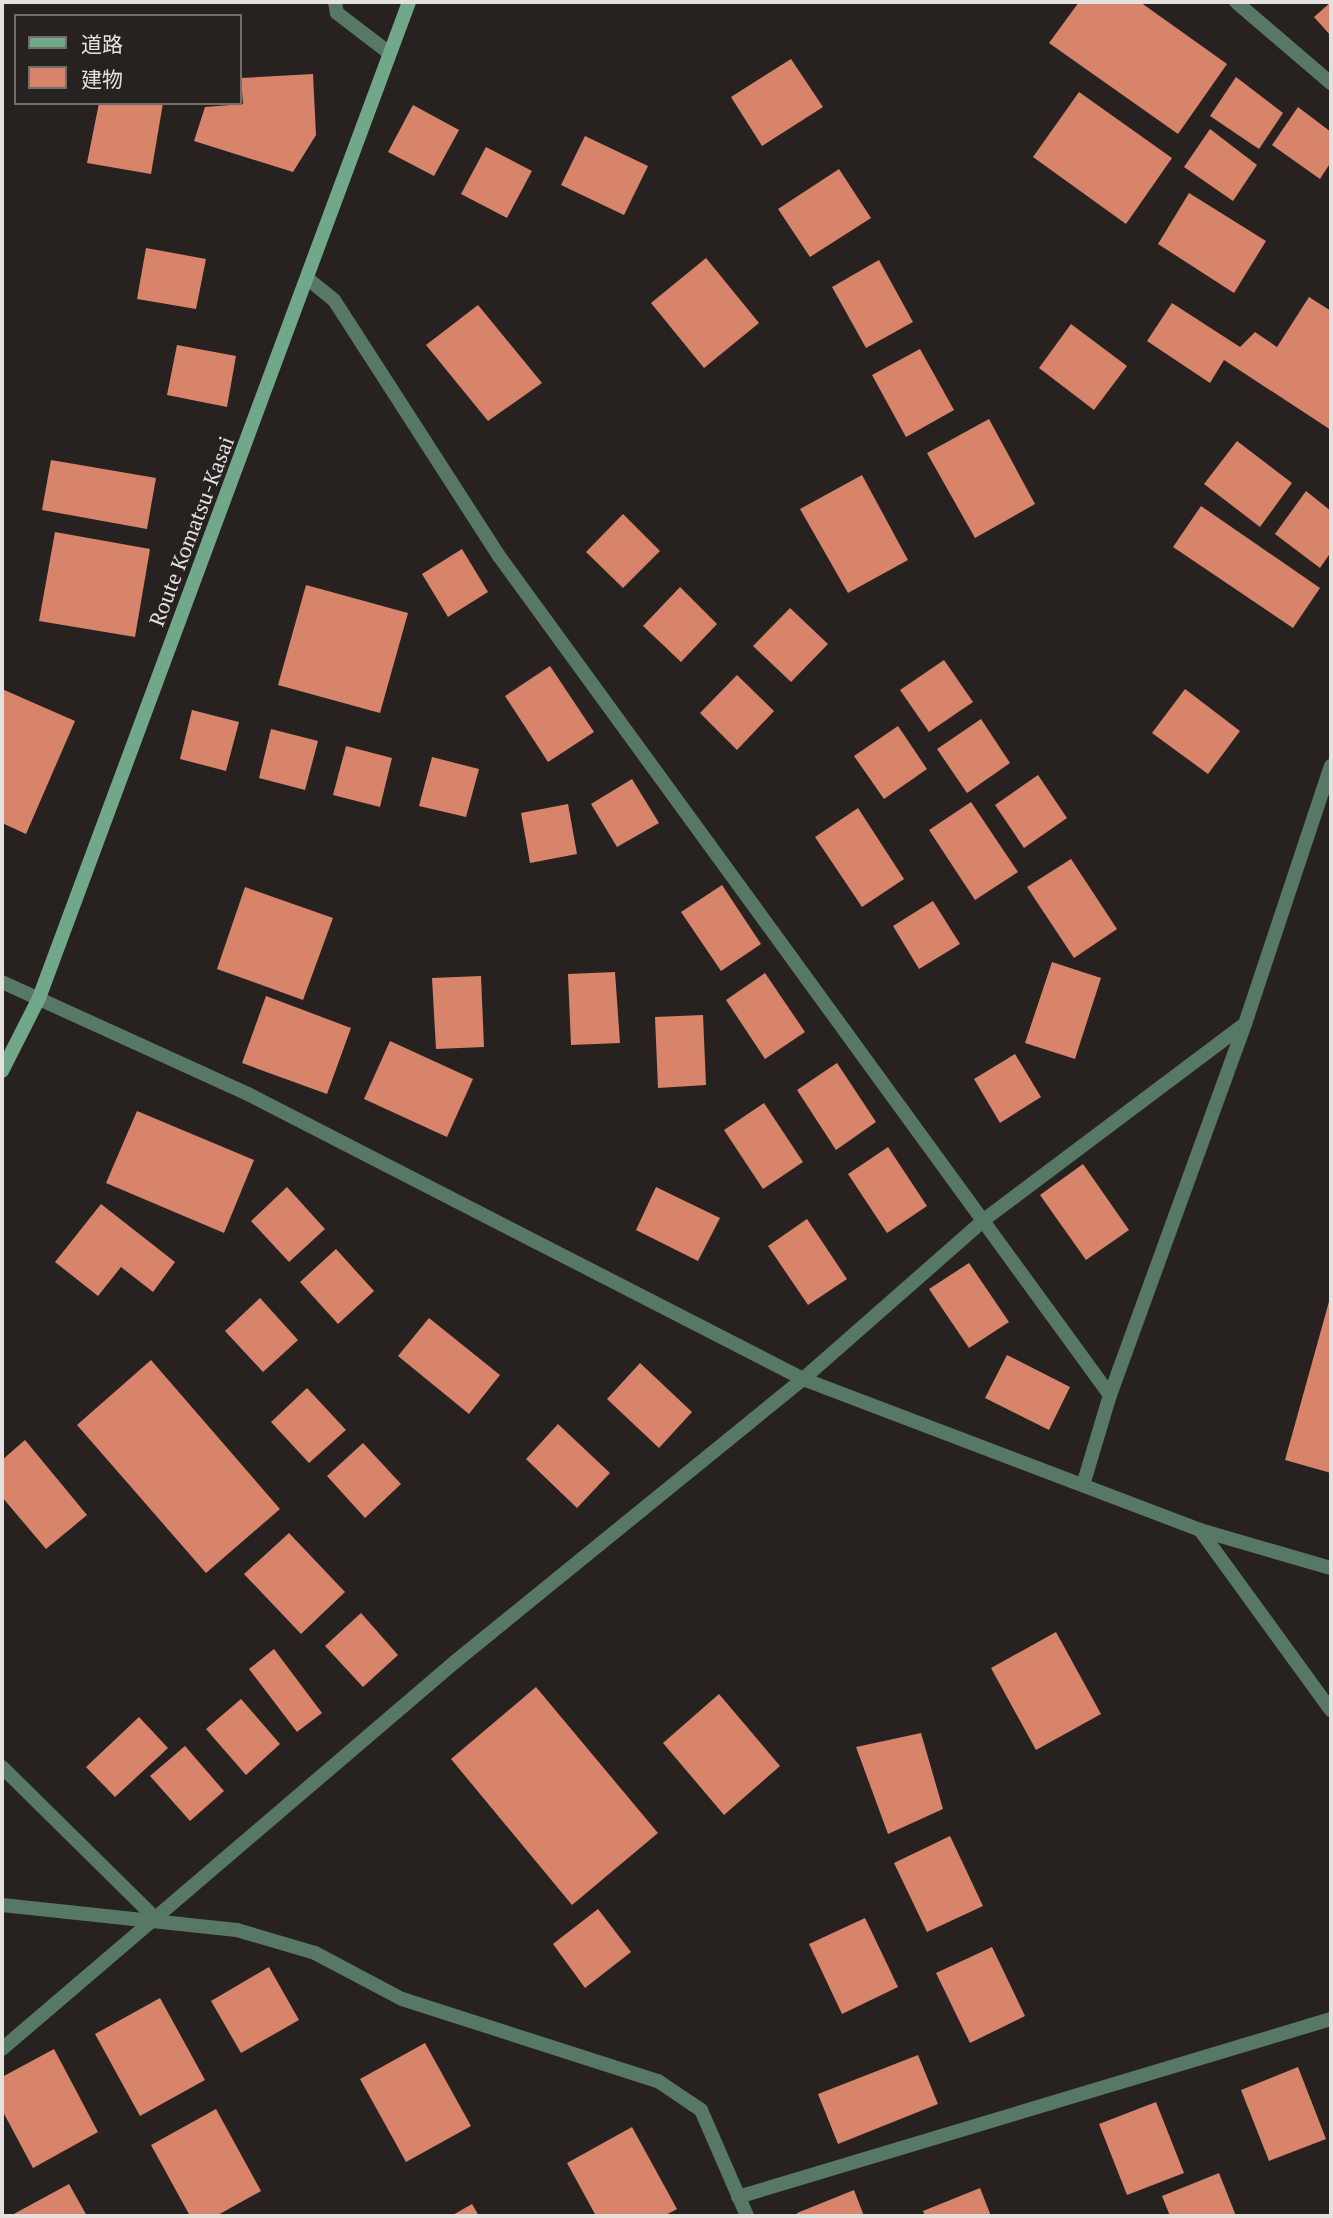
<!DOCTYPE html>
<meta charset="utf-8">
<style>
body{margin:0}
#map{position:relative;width:1333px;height:2218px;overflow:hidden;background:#272220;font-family:"PT Serif","Noto Sans JP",serif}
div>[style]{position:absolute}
.building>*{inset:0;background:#d7846a}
.minor>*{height:14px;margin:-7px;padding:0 7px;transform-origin:7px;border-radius:7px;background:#567865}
.secondary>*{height:14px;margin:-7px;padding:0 7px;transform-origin:7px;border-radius:7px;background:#71a889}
span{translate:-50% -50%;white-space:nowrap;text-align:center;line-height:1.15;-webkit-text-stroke:7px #272220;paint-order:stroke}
.street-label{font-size:21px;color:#e4e1df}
.frame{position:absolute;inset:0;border:4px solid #e4e1df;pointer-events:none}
.legend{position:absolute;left:14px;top:14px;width:228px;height:91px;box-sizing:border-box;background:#272220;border:2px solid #736e6c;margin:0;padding:9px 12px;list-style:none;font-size:21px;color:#e4e1df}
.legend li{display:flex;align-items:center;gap:14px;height:35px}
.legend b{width:35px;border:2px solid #736e6c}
</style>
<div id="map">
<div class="building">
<div style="clip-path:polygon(1079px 2px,1140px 2px,1227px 64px,1178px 134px,1049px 43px)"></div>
<div style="clip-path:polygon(1331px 2px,1331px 36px,1314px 17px)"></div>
<div style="clip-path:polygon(791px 59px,823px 107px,762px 146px,731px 97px)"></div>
<div style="clip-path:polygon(313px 74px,316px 135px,293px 172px,194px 141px,205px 107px,243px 104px,241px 78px)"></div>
<div style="clip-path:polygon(1236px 77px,1283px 113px,1259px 149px,1210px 116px)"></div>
<div style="clip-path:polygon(1079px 92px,1172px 158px,1126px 224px,1033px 157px)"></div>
<div style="clip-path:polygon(99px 103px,163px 103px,151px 174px,87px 163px)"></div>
<div style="clip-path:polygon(413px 105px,459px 130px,434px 176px,388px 152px)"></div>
<div style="clip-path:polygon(1298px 107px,1331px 132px,1331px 162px,1320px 179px,1272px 145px)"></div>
<div style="clip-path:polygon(1210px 129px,1257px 165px,1233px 201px,1184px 167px)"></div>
<div style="clip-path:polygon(585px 136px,648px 166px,624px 215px,561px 185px)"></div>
<div style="clip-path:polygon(486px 147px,532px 171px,507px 218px,461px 194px)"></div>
<div style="clip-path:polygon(839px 169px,871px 218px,810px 257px,778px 209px)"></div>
<div style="clip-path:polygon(1189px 193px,1266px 241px,1234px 293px,1158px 244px)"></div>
<div style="clip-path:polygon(146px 248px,206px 259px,196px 309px,137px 299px)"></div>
<div style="clip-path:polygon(706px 258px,759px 323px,704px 368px,651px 303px)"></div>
<div style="clip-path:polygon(879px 260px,913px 322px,866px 348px,832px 287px)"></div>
<div style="clip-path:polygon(1309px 297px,1331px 311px,1331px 430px,1224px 360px,1210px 383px,1147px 341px,1172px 303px,1240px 347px,1255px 332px,1277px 347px)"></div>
<div style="clip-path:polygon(478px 305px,542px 383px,488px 421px,426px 345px)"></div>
<div style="clip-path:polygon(1071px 324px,1127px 366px,1094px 410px,1039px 368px)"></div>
<div style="clip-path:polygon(177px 345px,236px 356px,227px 407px,167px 395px)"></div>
<div style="clip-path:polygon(920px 349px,954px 410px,906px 437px,872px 375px)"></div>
<div style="clip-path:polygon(989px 419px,1035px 504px,975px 538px,927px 453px)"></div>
<div style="clip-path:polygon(1237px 441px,1292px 483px,1260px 527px,1204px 484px)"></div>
<div style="clip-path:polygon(51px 460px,156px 478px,147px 529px,42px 510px)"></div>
<div style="clip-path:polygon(862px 475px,908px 560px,848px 593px,800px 509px)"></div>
<div style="clip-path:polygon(1306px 491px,1331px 511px,1331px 552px,1320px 568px,1275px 534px)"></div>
<div style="clip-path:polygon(1201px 506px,1320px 588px,1293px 628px,1173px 547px)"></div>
<div style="clip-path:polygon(623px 514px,660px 551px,623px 588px,586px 552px)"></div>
<div style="clip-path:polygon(55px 532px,150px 549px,135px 637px,39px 621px)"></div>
<div style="clip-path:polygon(462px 549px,488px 592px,448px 617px,422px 574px)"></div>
<div style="clip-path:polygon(306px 585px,408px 613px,380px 713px,278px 685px)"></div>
<div style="clip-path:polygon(680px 587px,717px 624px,681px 662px,643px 626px)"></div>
<div style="clip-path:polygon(790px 608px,828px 644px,791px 682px,753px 646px)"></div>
<div style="clip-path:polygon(944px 660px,973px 702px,929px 732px,900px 690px)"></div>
<div style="clip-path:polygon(550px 666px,594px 732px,548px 762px,505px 696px)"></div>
<div style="clip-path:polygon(737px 675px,774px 711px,737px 750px,700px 713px)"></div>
<div style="clip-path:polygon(2px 689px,75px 721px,26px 834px,2px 823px)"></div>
<div style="clip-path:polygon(1185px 689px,1240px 731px,1208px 774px,1152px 733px)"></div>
<div style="clip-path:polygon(192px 710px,239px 722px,226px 771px,180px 759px)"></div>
<div style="clip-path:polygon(981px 719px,1010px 763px,967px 793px,937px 749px)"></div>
<div style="clip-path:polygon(898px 726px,927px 769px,884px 799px,854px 756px)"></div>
<div style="clip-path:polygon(271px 729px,318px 741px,305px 790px,259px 778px)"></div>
<div style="clip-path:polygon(346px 746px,392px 758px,380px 807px,333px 795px)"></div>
<div style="clip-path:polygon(432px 757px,479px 769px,466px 817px,419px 806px)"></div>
<div style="clip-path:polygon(1038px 775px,1067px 818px,1024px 848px,995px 805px)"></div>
<div style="clip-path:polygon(632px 779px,659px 823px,617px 847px,591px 804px)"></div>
<div style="clip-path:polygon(971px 802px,1018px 872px,975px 900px,929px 830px)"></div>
<div style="clip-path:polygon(568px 804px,577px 854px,530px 863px,521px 813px)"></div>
<div style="clip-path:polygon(858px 808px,904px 879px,862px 907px,815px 837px)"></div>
<div style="clip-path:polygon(1071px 859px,1117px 929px,1074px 958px,1027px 887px)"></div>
<div style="clip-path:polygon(722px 885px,761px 944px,721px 971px,681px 912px)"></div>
<div style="clip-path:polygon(245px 887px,333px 918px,303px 1000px,217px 969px)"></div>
<div style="clip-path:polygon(933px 901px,960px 944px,919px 969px,893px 926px)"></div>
<div style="clip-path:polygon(1052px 962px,1101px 978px,1075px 1059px,1025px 1043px)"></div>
<div style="clip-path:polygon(615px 972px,620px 1043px,571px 1045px,568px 974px)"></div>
<div style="clip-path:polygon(765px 973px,805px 1032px,765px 1059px,726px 1000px)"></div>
<div style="clip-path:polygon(481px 976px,484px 1047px,436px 1049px,432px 978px)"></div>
<div style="clip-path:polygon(266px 996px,351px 1028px,327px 1094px,242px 1063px)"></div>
<div style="clip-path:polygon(703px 1015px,706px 1085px,658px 1088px,655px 1017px)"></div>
<div style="clip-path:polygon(390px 1041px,473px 1079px,447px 1137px,364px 1099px)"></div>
<div style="clip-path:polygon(1015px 1054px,1041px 1097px,1000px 1123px,974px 1079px)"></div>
<div style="clip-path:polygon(837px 1063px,876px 1122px,836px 1150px,797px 1090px)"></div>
<div style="clip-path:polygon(764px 1103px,803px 1162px,763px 1189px,724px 1130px)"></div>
<div style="clip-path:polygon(137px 1111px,254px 1160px,224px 1233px,106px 1183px)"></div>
<div style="clip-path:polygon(888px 1147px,927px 1206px,887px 1233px,848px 1174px)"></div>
<div style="clip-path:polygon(1083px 1164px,1129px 1230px,1086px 1260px,1040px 1195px)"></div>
<div style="clip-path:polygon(287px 1187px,325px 1229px,289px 1262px,251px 1221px)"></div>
<div style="clip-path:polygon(656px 1187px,720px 1218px,698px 1261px,636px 1230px)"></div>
<div style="clip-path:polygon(101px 1204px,175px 1262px,153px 1292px,121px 1267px,98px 1296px,55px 1262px)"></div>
<div style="clip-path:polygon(807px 1219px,847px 1279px,808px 1305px,768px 1246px)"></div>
<div style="clip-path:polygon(336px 1249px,374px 1291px,338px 1324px,300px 1282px)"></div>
<div style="clip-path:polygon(969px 1263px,1009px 1322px,969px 1348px,929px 1289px)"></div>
<div style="clip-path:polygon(260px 1298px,298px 1340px,263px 1372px,225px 1331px)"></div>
<div style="clip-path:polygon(1330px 1298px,1331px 1298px,1331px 1473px,1285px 1460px)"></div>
<div style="clip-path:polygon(429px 1318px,500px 1375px,469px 1414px,398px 1356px)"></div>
<div style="clip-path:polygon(1007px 1355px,1070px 1387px,1049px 1430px,985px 1398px)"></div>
<div style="clip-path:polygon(151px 1360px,280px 1509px,206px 1573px,77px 1425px)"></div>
<div style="clip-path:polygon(640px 1363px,692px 1412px,659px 1448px,607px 1399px)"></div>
<div style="clip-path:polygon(307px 1388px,346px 1430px,309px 1463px,271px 1422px)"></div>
<div style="clip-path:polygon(558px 1424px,610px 1473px,577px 1508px,526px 1459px)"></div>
<div style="clip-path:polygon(25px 1440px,87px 1515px,46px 1549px,2px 1497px,2px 1460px)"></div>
<div style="clip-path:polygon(363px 1443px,401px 1484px,365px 1518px,327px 1476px)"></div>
<div style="clip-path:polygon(289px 1533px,345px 1592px,301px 1634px,244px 1574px)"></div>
<div style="clip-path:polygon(361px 1613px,398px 1655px,363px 1687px,325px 1646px)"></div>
<div style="clip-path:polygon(1056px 1632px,1101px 1714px,1036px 1750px,991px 1668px)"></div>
<div style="clip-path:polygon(274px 1649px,322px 1713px,297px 1732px,249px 1669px)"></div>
<div style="clip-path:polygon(536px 1687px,658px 1833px,572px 1905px,451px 1759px)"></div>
<div style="clip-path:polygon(719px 1694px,780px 1766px,724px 1815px,663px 1743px)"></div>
<div style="clip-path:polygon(241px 1699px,280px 1744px,246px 1775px,206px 1729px)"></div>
<div style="clip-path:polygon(139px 1717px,168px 1748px,115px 1797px,86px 1767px)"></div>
<div style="clip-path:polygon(921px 1733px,943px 1809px,888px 1834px,856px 1747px)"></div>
<div style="clip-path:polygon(185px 1746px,224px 1791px,190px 1821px,150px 1776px)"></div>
<div style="clip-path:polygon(950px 1836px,983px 1906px,927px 1932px,894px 1863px)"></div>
<div style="clip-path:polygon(598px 1909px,631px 1952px,585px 1988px,553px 1944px)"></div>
<div style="clip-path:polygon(865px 1918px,898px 1987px,842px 2014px,809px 1944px)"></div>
<div style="clip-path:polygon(992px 1947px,1025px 2016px,970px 2043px,936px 1973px)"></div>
<div style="clip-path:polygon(269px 1967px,299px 2020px,241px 2053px,211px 2001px)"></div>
<div style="clip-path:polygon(160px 1998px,205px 2080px,140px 2116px,95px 2034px)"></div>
<div style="clip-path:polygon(425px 2043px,471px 2126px,406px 2162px,360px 2079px)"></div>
<div style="clip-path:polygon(54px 2049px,98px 2132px,33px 2168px,2px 2110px,2px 2077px)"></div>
<div style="clip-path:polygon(918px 2055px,938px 2104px,838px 2144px,818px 2094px)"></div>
<div style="clip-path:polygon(1298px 2067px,1326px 2139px,1269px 2161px,1241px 2090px)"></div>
<div style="clip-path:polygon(1156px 2102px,1184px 2173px,1127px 2195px,1099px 2124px)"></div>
<div style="clip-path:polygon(216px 2109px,261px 2191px,216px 2216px,190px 2216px,151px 2145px)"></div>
<div style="clip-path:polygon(632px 2127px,677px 2209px,664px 2216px,596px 2216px,567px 2163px)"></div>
<div style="clip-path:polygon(1219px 2173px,1236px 2216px,1170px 2216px,1162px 2196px)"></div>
<div style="clip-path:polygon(69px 2184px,87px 2216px,10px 2216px)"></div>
<div style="clip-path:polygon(980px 2188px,991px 2216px,925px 2216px,923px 2211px)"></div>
<div style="clip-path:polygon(854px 2190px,864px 2216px,798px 2216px,797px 2213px)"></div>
<div style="clip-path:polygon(472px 2204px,479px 2216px,451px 2216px)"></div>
</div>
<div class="minor">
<div style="left:335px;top:2px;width:11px;rotate:80deg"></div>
<div style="left:337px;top:13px;width:64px;rotate:37.4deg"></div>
<div style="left:1236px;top:2px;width:125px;rotate:40.5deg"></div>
<div style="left:308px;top:279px;width:33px;rotate:39deg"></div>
<div style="left:334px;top:300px;width:305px;rotate:57.2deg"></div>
<div style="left:499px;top:556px;width:1038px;rotate:53.94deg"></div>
<div style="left:1110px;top:1395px;width:94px;rotate:106.7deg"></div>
<div style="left:2px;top:982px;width:270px;rotate:24.5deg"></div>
<div style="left:248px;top:1094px;width:624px;rotate:27.18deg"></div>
<div style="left:803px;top:1379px;width:425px;rotate:20.8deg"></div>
<div style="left:1200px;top:1530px;width:136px;rotate:16.2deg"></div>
<div style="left:1110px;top:1395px;width:395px;rotate:-70deg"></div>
<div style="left:1200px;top:1530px;width:223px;rotate:54deg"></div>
<div style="left:2px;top:1767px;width:214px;rotate:44.6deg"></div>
<div style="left:2px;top:1905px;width:236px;rotate:6.1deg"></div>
<div style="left:237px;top:1930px;width:81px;rotate:16.4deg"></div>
<div style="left:315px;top:1953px;width:98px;rotate:27.9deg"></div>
<div style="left:402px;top:1999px;width:269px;rotate:17.8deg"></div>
<div style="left:658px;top:2081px;width:52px;rotate:34deg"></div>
<div style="left:701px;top:2110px;width:116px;rotate:66.5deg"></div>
<div style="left:2px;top:2049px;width:597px;rotate:-40.52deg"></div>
<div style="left:456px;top:1661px;width:447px;rotate:-39.1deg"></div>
<div style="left:803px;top:1379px;width:242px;rotate:-41.3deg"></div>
<div style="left:985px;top:1219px;width:325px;rotate:-36.9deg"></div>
<div style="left:1245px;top:1024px;width:272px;rotate:-71.6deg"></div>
<div style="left:738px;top:2197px;width:619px;rotate:-16.71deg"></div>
</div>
<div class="secondary">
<div style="left:2px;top:1071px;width:82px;rotate:-63.1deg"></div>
<div style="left:39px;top:998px;width:1063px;rotate:-69.62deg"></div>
</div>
<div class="street-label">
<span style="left:191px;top:531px;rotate:-69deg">Route Komatsu-Kasai</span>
</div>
<div class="frame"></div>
<ul class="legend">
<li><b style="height:9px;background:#71a889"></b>道路</li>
<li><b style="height:19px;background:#d7846a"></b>建物</li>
</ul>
</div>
